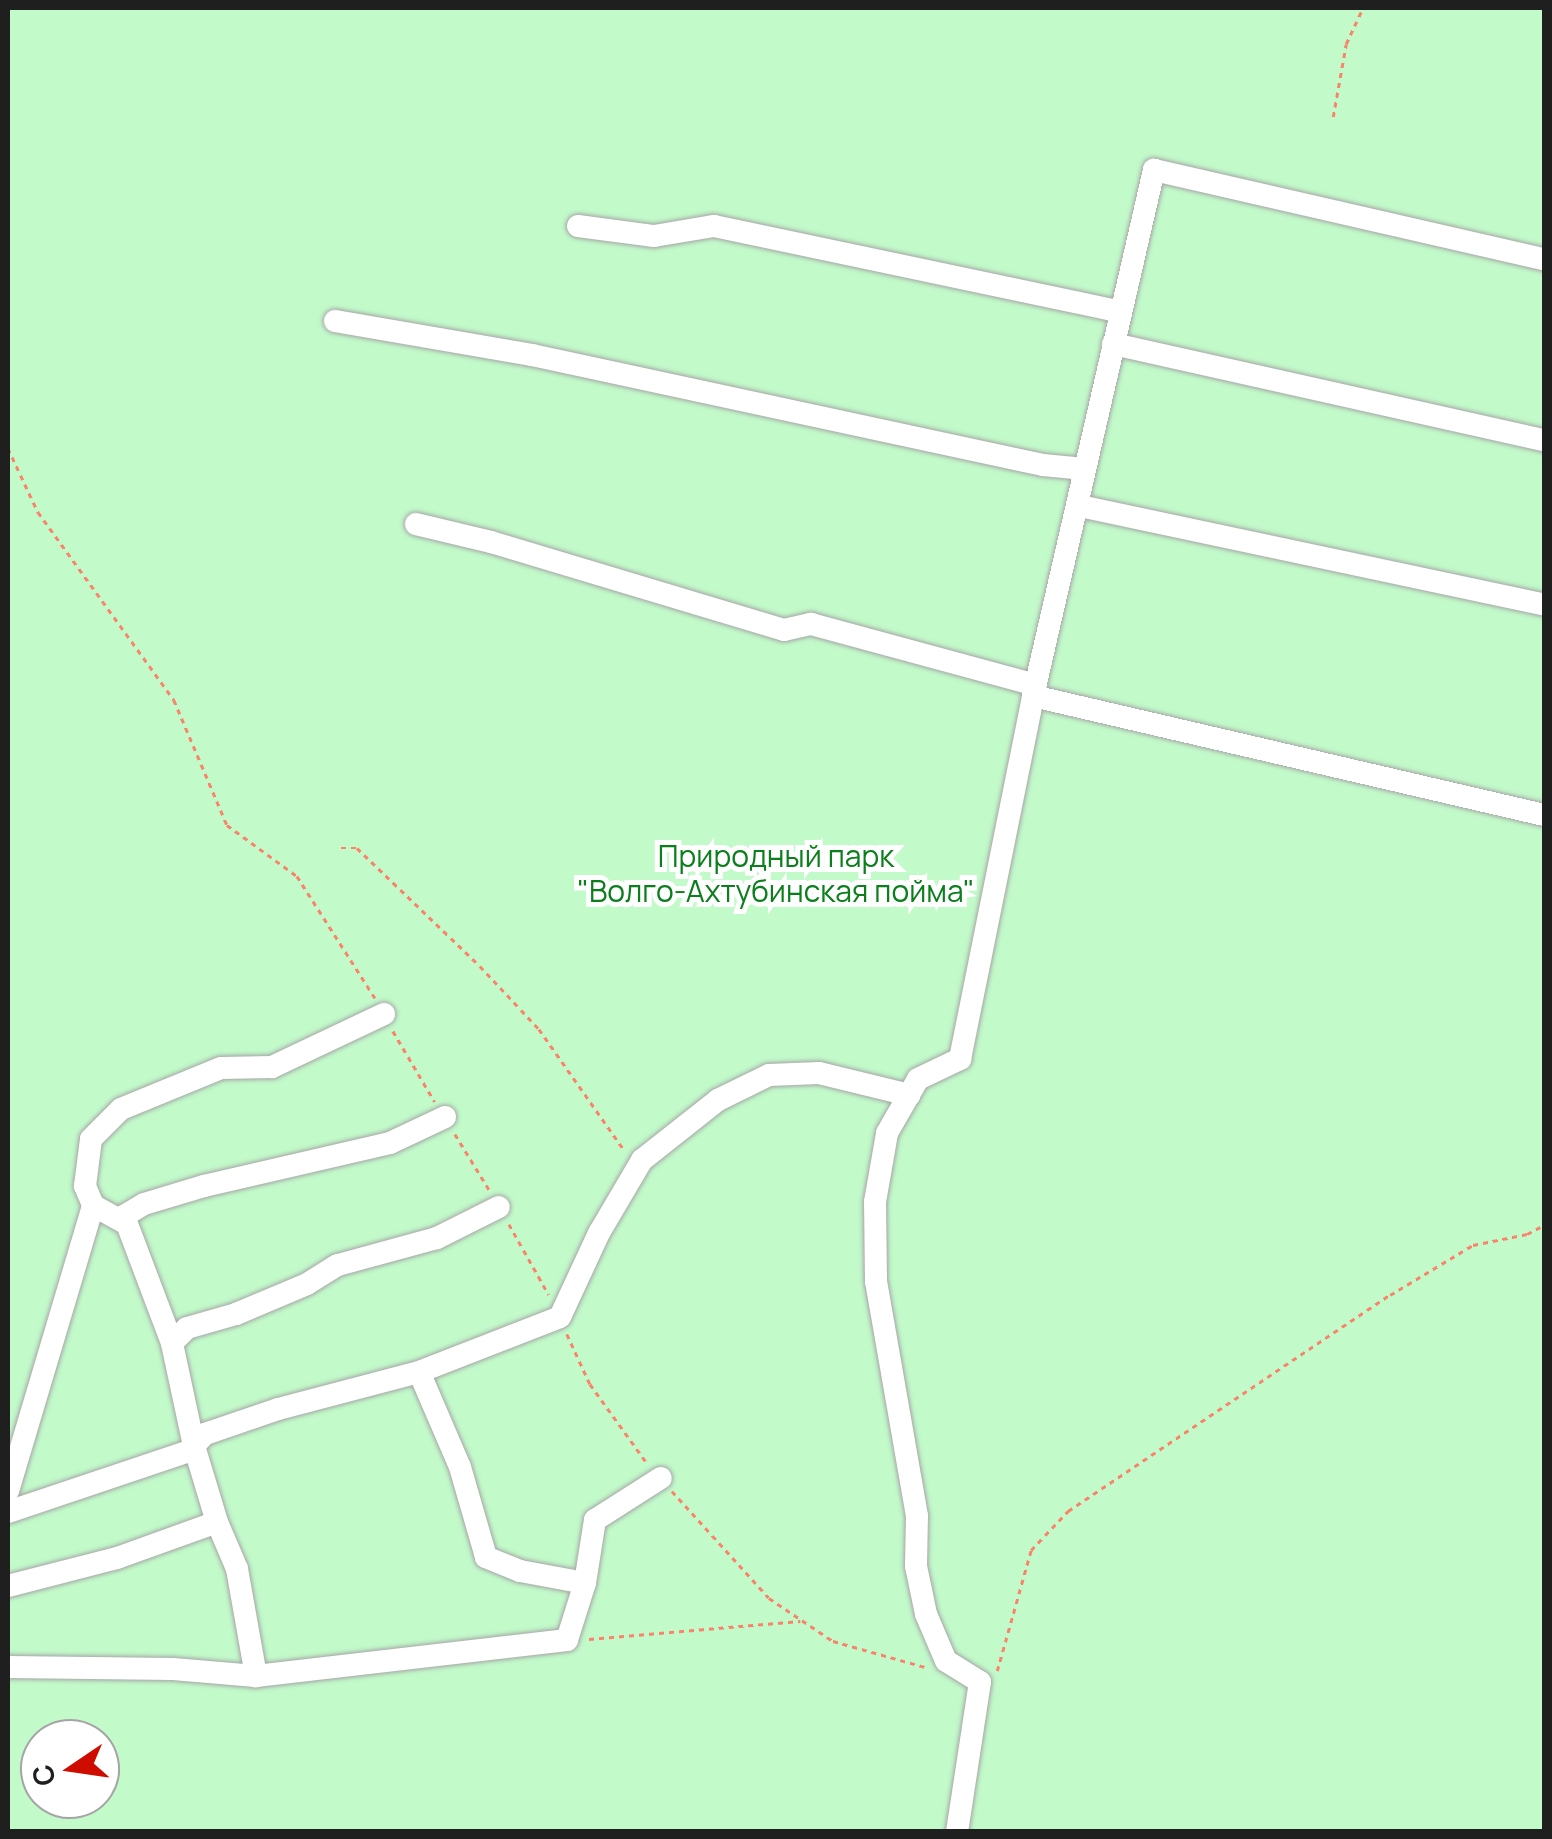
<!DOCTYPE html>
<meta charset="utf-8">
<style>
body{margin:0}
#map{position:relative;width:1552px;height:1839px;overflow:hidden;background:#f0ede5;font-family:Manrope,sans-serif}
div>[style]{position:absolute}
.park>*{inset:0;background:#c2faca}
.path>*{height:2.5px;margin-top:-1.25px;transform-origin:0;background:repeating-linear-gradient(90deg,#fb836b 0 5px,transparent 0 10px)}
.roads{filter:drop-shadow(0 0 2px #a6a6a6) drop-shadow(0 0 2px #a6a6a6)}
.minor>*{height:22px;margin:-11px;padding:0 11px;transform-origin:11px;border-radius:11px;background:#fff}
span{translate:-50% -50%;white-space:nowrap;text-align:center;line-height:1.15;-webkit-text-stroke:10px #fff;paint-order:stroke}
.park-label{font-size:30px;color:#0b7f1c}
.frame{position:absolute;inset:0;border:10px solid #1f1f1f;pointer-events:none}
.north{position:absolute;left:20px;top:1719px;width:100px;height:100px;box-sizing:border-box;background:#fff;border:2px solid #a5a5a5;border-radius:50%;rotate:257deg;font-size:28px;font-weight:700;line-height:40px;text-align:center;color:#1f1f1f}
.north::after{content:'';display:block;margin:auto;width:35px;height:45px;background:#ce0d00;clip-path:polygon(50% 0,100% 100%,50% 72%,0 100%)}
</style>
<div id="map">
<div class="park">
<div style="clip-path:polygon(evenodd,8px 8px,1544px 8px,1544px 1831px,8px 1832px,8px 8px,40px 1739px,100px 1739px,100px 1799px,40px 1799px,40px 1739px)"></div>
</div>
<div class="path">
<div style="left:1333px;top:117px;width:74px;rotate:-79.9deg"></div>
<div style="left:1346px;top:44px;width:40px;rotate:-65deg"></div>
<div style="left:8px;top:448px;width:71px;rotate:64.9deg"></div>
<div style="left:38px;top:512px;width:232px;rotate:54.1deg"></div>
<div style="left:174px;top:700px;width:136px;rotate:67deg"></div>
<div style="left:227px;top:825px;width:87px;rotate:36.1deg"></div>
<div style="left:297px;top:876px;width:145px;rotate:57.4deg"></div>
<div style="left:341px;top:848px;width:16px"></div>
<div style="left:357px;top:848px;width:170px;rotate:43.8deg"></div>
<div style="left:480px;top:966px;width:86px;rotate:46.9deg"></div>
<div style="left:539px;top:1029px;width:148px;rotate:54.9deg"></div>
<div style="left:393px;top:1031px;width:82px;rotate:59.4deg"></div>
<div style="left:455px;top:1134px;width:67px;rotate:58.4deg"></div>
<div style="left:509px;top:1224px;width:81px;rotate:60.6deg"></div>
<div style="left:567px;top:1334px;width:55px;rotate:65.3deg"></div>
<div style="left:590px;top:1384px;width:97px;rotate:54.2deg"></div>
<div style="left:672px;top:1491px;width:144px;rotate:47.8deg"></div>
<div style="left:769px;top:1598px;width:77px;rotate:33.9deg"></div>
<div style="left:833px;top:1641px;width:96px;rotate:15.8deg"></div>
<div style="left:589px;top:1639px;width:212px;rotate:-4.9deg"></div>
<div style="left:997px;top:1671px;width:126px;rotate:-74.3deg"></div>
<div style="left:1031px;top:1550px;width:54px;rotate:-46.5deg"></div>
<div style="left:1068px;top:1511px;width:388px;rotate:-33.9deg"></div>
<div style="left:1390px;top:1295px;width:97px;rotate:-31.1deg"></div>
<div style="left:1473px;top:1245px;width:55px;rotate:-11.5deg"></div>
<div style="left:1527px;top:1234px;width:19px;rotate:-28deg"></div>
</div>
<div class="roads">
<div class="minor">
<div style="left:578px;top:226px;width:77px;rotate:7.5deg"></div>
<div style="left:654px;top:236px;width:61px;rotate:-9.5deg"></div>
<div style="left:714px;top:226px;width:413px;rotate:11.9deg"></div>
<div style="left:335px;top:321px;width:200px;rotate:9.8deg"></div>
<div style="left:532px;top:355px;width:523px;rotate:12.15deg"></div>
<div style="left:1043px;top:465px;width:42px;rotate:5.4deg"></div>
<div style="left:1113px;top:344px;width:442px;rotate:12.6deg"></div>
<div style="left:1080px;top:506px;width:474px;rotate:12deg"></div>
<div style="left:416px;top:524px;width:77px;rotate:13.5deg"></div>
<div style="left:491px;top:542px;width:306px;rotate:16.7deg"></div>
<div style="left:784px;top:630px;width:28px;rotate:-13deg"></div>
<div style="left:811px;top:624px;width:233px;rotate:15.2deg"></div>
<div style="left:1033px;top:696px;width:525px;rotate:13.11deg"></div>
<div style="left:125px;top:1223px;width:37px;rotate:-151deg"></div>
<div style="left:93px;top:1205px;width:21px;rotate:-113deg"></div>
<div style="left:85px;top:1186px;width:47px;rotate:-82.7deg"></div>
<div style="left:91px;top:1139px;width:42px;rotate:-45deg"></div>
<div style="left:121px;top:1109px;width:108px;rotate:-22.3deg"></div>
<div style="left:221px;top:1068px;width:51px;rotate:-1.1deg"></div>
<div style="left:272px;top:1067px;width:124px;rotate:-25.3deg"></div>
<div style="left:172px;top:1343px;width:136px;rotate:-110.7deg"></div>
<div style="left:124px;top:1216px;width:23px;rotate:-31deg"></div>
<div style="left:144px;top:1204px;width:63px;rotate:-16.7deg"></div>
<div style="left:204px;top:1186px;width:191px;rotate:-13deg"></div>
<div style="left:390px;top:1143px;width:61px;rotate:-25.3deg"></div>
<div style="left:8px;top:1491px;width:298px;rotate:-73.4deg"></div>
<div style="left:8px;top:1512px;width:191px;rotate:-18.6deg"></div>
<div style="left:189px;top:1451px;width:23px;rotate:-47deg"></div>
<div style="left:205px;top:1434px;width:77px;rotate:-18.9deg"></div>
<div style="left:278px;top:1409px;width:146px;rotate:-14.7deg"></div>
<div style="left:217px;top:1522px;width:79px;rotate:-106.8deg"></div>
<div style="left:194px;top:1446px;width:105px;rotate:-102.1deg"></div>
<div style="left:172px;top:1343px;width:21px;rotate:-45deg"></div>
<div style="left:187px;top:1328px;width:51px;rotate:-15.9deg"></div>
<div style="left:236px;top:1314px;width:77px;rotate:-22.9deg"></div>
<div style="left:307px;top:1284px;width:36px;rotate:-32deg"></div>
<div style="left:338px;top:1265px;width:103px;rotate:-15.3deg"></div>
<div style="left:437px;top:1238px;width:69px;rotate:-26.6deg"></div>
<div style="left:585px;top:1583px;width:66px;rotate:-169.5deg"></div>
<div style="left:520px;top:1571px;width:37px;rotate:-158deg"></div>
<div style="left:486px;top:1557px;width:94px;rotate:-106.1deg"></div>
<div style="left:460px;top:1467px;width:103px;rotate:-113.3deg"></div>
<div style="left:419px;top:1372px;width:151px;rotate:-21.3deg"></div>
<div style="left:560px;top:1317px;width:93px;rotate:-65.1deg"></div>
<div style="left:599px;top:1233px;width:85px;rotate:-59.5deg"></div>
<div style="left:642px;top:1160px;width:97px;rotate:-38.3deg"></div>
<div style="left:718px;top:1100px;width:57px;rotate:-26.1deg"></div>
<div style="left:769px;top:1075px;width:50px;rotate:-2.3deg"></div>
<div style="left:819px;top:1073px;width:93px;rotate:13.7deg"></div>
<div style="left:8px;top:1586px;width:113px;rotate:-14.4deg"></div>
<div style="left:117px;top:1558px;width:106px;rotate:-19.8deg"></div>
<div style="left:217px;top:1522px;width:51px;rotate:66.9deg"></div>
<div style="left:237px;top:1569px;width:109px;rotate:79.9deg"></div>
<div style="left:256px;top:1676px;width:313px;rotate:-6.6deg"></div>
<div style="left:567px;top:1640px;width:60px;rotate:-72.5deg"></div>
<div style="left:585px;top:1583px;width:64px;rotate:-81deg"></div>
<div style="left:595px;top:1520px;width:78px;rotate:-32.5deg"></div>
<div style="left:8px;top:1667px;width:165px;rotate:0.7deg"></div>
<div style="left:173px;top:1669px;width:83px;rotate:4.8deg"></div>
<div style="left:957px;top:1832px;width:152px;rotate:-81.3deg"></div>
<div style="left:980px;top:1682px;width:40px;rotate:-148deg"></div>
<div style="left:946px;top:1661px;width:51px;rotate:-113.1deg"></div>
<div style="left:926px;top:1614px;width:49px;rotate:-101.8deg"></div>
<div style="left:916px;top:1566px;width:50px;rotate:-88.9deg"></div>
<div style="left:917px;top:1516px;width:238px;rotate:-99.9deg"></div>
<div style="left:876px;top:1282px;width:80px;rotate:-90.7deg"></div>
<div style="left:875px;top:1202px;width:70px;rotate:-80.1deg"></div>
<div style="left:887px;top:1133px;width:62px;rotate:-60.1deg"></div>
<div style="left:918px;top:1079px;width:47px;rotate:-25.5deg"></div>
<div style="left:960px;top:1059px;width:370px;rotate:-78.6deg"></div>
<div style="left:1033px;top:696px;width:540px;rotate:-77.05deg"></div>
<div style="left:1154px;top:170px;width:400px;rotate:12.9deg"></div>
</div>
</div>
<div class="park-label">
<span style="left:776px;top:873px">Природный парк<br>"Волго-Ахтубинская пойма"</span>
</div>
<div class="frame"></div>
<div class="north">С</div>
</div>
